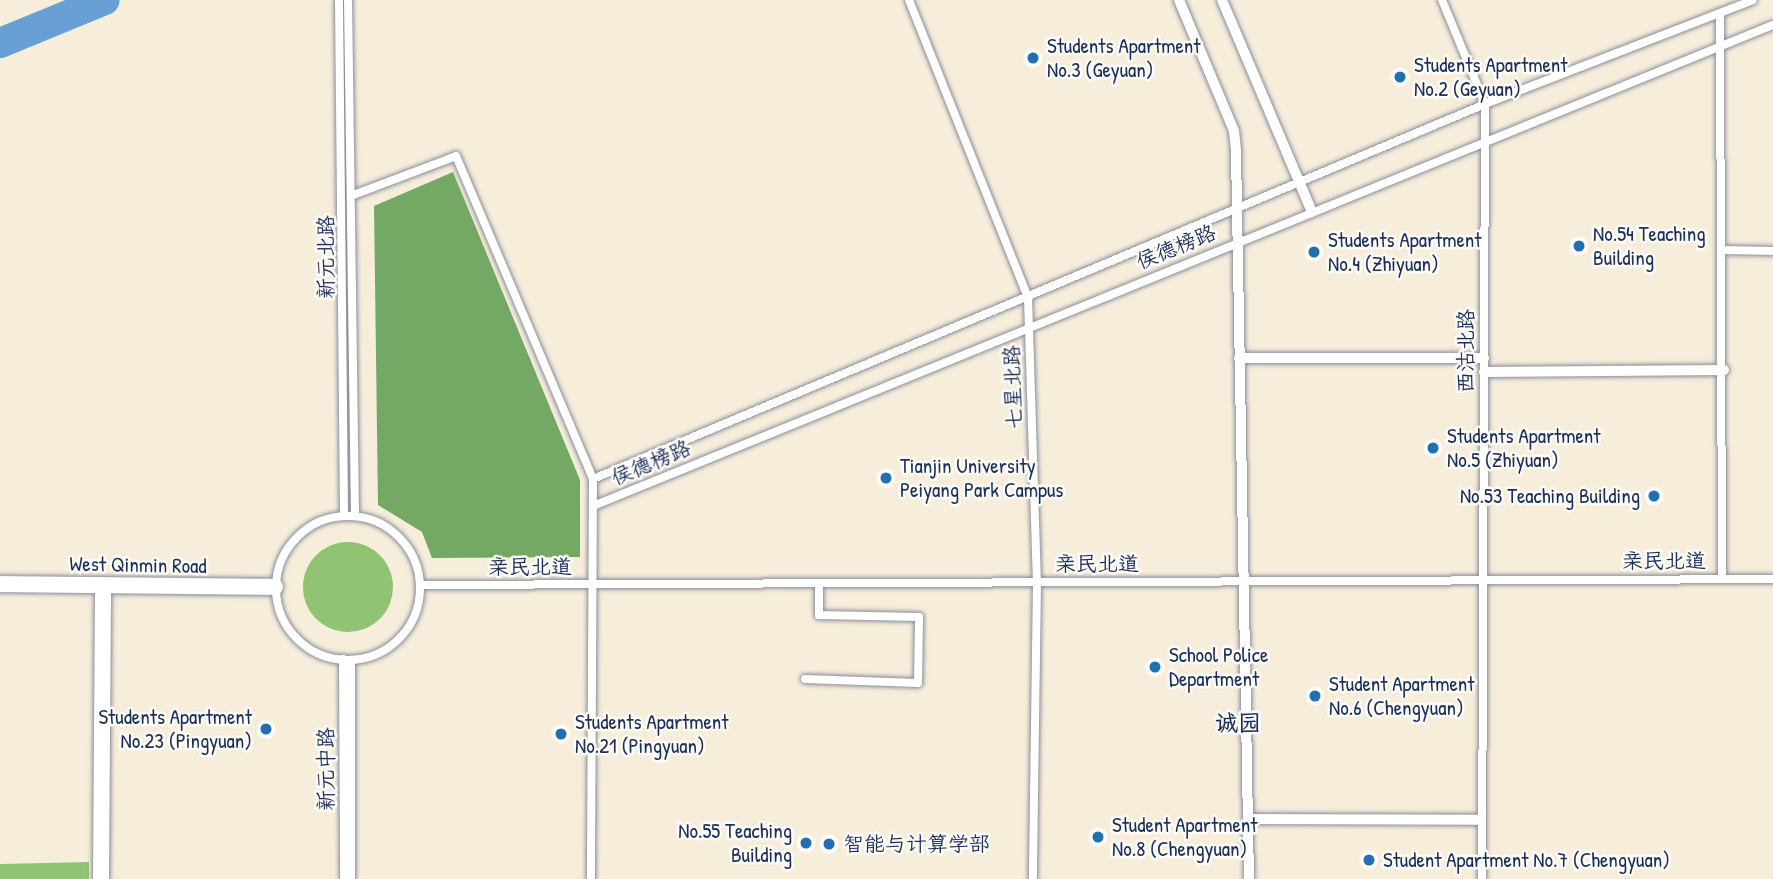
<!DOCTYPE html>
<meta charset="utf-8">
<style>
body{margin:0}
#map{position:relative;width:1773px;height:879px;overflow:hidden;background:#f7eddb;font-family:"Patrick Hand","LXGW WenKai TC",sans-serif}
div>[style]{position:absolute}
.green>*{inset:0;background:#90c373}
.round{border-radius:50%}
.forest>*{inset:0;background:#74a965}
.river>*{height:30px;margin:-15px;padding:0 15px;transform-origin:15px;border-radius:15px;background:#68a0d6}
.roads{filter:drop-shadow(0 0 2px #898e9c) drop-shadow(0 0 2px #898e9c)}
.service>*{height:8px;margin:-4px;padding:0 4px;transform-origin:4px;border-radius:4px;background:#fff}
.service>.ring{margin:-4px;padding:0;box-sizing:content-box;background:none;border:8px solid #fff;border-radius:50%}
.pedestrian>*{height:10px;margin:-5px;padding:0 5px;transform-origin:5px;border-radius:5px;background:#fff}
.minor>*{height:16px;margin:-8px;padding:0 8px;transform-origin:8px;border-radius:8px;background:#fff}
.dots>*{width:19px;height:19px;translate:-50% -50%;box-sizing:border-box;border:4px solid #fdfcf7;border-radius:50%}
span{translate:-50% -50%;white-space:nowrap;text-align:center;line-height:1.15;-webkit-text-stroke:5px #fdfcf7;paint-order:stroke}
.poi-label{font-size:21px;color:#1b2f5e}
.left{translate:0 -50%;text-align:left}
.right{translate:-100% -50%;text-align:right}
.street-label{font-size:21px;color:#1b2f5e}
.neighbourhood-label{font-size:23px;color:#1b2f5e;font-weight:700}
</style>
<div id="map">
<div class="green">
<div class="round" style="left:303px;top:542px;width:90px;height:90px"></div>
<div style="clip-path:polygon(89px 862px,89px 879px,0 879px,0 864px)"></div>
</div>
<div class="forest">
<div style="clip-path:polygon(453px 172px,580px 480px,580px 557px,432px 558px,422px 532px,378px 505px,374px 206px)"></div>
</div>
<div class="river">
<div style="left:0;top:43px;width:113px;rotate:-22.3deg"></div>
</div>
<div class="roads">
<div class="service">
<div style="left:339px;top:0;width:515px;rotate:89.44deg"></div>
<div style="left:348px;top:0;width:513px;rotate:89.22deg"></div>
<div style="left:909px;top:0;width:321px;rotate:68.2deg"></div>
<div style="left:1028px;top:298px;width:284px;rotate:88.2deg"></div>
<div style="left:1037px;top:582px;width:297px;rotate:90.8deg"></div>
<div style="left:1442px;top:0;width:113px;rotate:67.5deg"></div>
<div style="left:1485px;top:104px;width:775px;rotate:90.22deg"></div>
<div style="left:1720px;top:14px;width:564px;rotate:89.8deg"></div>
<div style="left:353px;top:195px;width:110px;rotate:-20.7deg"></div>
<div style="left:456px;top:156px;width:351px;rotate:67deg"></div>
<div style="left:593px;top:479px;width:400px;rotate:90.3deg"></div>
<div style="left:1725px;top:250px;width:48px;rotate:1.2deg"></div>
<div style="left:593px;top:479px;width:968px;rotate:-22.8deg"></div>
<div style="left:1485px;top:104px;width:287px;rotate:-21.2deg"></div>
<div style="left:593px;top:506px;width:1274px;rotate:-22.18deg"></div>
<div class="ring" style="left:276px;top:516px;width:136px;height:136px"></div>
<div style="left:420px;top:585px;width:1353px;rotate:-0.25deg"></div>
<div style="left:343px;top:659px;width:220px;rotate:89.7deg"></div>
<div style="left:805px;top:679px;width:113px;rotate:2deg"></div>
<div style="left:918px;top:683px;width:66px;rotate:-89.1deg"></div>
<div style="left:919px;top:617px;width:100px;rotate:-178.9deg"></div>
<div style="left:819px;top:615px;width:32px;rotate:-90deg"></div>
<div style="left:351px;top:879px;width:219px;rotate:-90deg"></div>
</div>
<div class="pedestrian">
<div style="left:1179px;top:0;width:142px;rotate:67.2deg"></div>
<div style="left:1234px;top:131px;width:20px;rotate:84deg"></div>
<div style="left:1236px;top:151px;width:728px;rotate:88.98deg"></div>
<div style="left:1222px;top:0;width:230px;rotate:67deg"></div>
<div style="left:1239px;top:358px;width:245px"></div>
<div style="left:1484px;top:372px;width:240px;rotate:-0.5deg"></div>
<div style="left:1249px;top:819px;width:232px;rotate:0.2deg"></div>
</div>
<div class="minor">
<div style="left:0;top:584px;width:275px;rotate:0.6deg"></div>
<div style="left:101px;top:879px;width:294px;rotate:-89.6deg"></div>
</div>
</div>
<div class="dots">
<div style="left:1033px;top:58px;background:#1f6fb2"></div>
<div style="left:1400px;top:77px;background:#1f6fb2"></div>
<div style="left:1579px;top:246px;background:#1f6fb2"></div>
<div style="left:1314px;top:252px;background:#1f6fb2"></div>
<div style="left:1433px;top:448px;background:#1f6fb2"></div>
<div style="left:886px;top:478px;background:#1f6fb2"></div>
<div style="left:1654px;top:496px;background:#1f6fb2"></div>
<div style="left:1155px;top:667px;background:#1f6fb2"></div>
<div style="left:1315px;top:696px;background:#1f6fb2"></div>
<div style="left:266px;top:729px;background:#1f6fb2"></div>
<div style="left:561px;top:734px;background:#1f6fb2"></div>
<div style="left:1098px;top:837px;background:#1f6fb2"></div>
<div style="left:806px;top:843px;background:#1f6fb2"></div>
<div style="left:829px;top:844px;background:#1f6fb2"></div>
<div style="left:1369px;top:860px;background:#1f6fb2"></div>
</div>
<div class="poi-label">
<span class="left" style="left:1047px;top:58px">Students Apartment<br>No.3 (Geyuan)</span>
<span class="left" style="left:1414px;top:77px">Students Apartment<br>No.2 (Geyuan)</span>
<span class="left" style="left:1593px;top:246px">No.54 Teaching<br>Building</span>
<span class="left" style="left:1328px;top:252px">Students Apartment<br>No.4 (Zhiyuan)</span>
<span class="left" style="left:1447px;top:448px">Students Apartment<br>No.5 (Zhiyuan)</span>
<span class="left" style="left:900px;top:478px">Tianjin University<br>Peiyang Park Campus</span>
<span class="right" style="left:1640px;top:496px">No.53 Teaching Building</span>
<span class="left" style="left:1169px;top:667px">School Police<br>Department</span>
<span class="left" style="left:1329px;top:696px">Student Apartment<br>No.6 (Chengyuan)</span>
<span class="right" style="left:252px;top:729px">Students Apartment<br>No.23 (Pingyuan)</span>
<span class="left" style="left:575px;top:734px">Students Apartment<br>No.21 (Pingyuan)</span>
<span class="left" style="left:1112px;top:837px">Student Apartment<br>No.8 (Chengyuan)</span>
<span class="right" style="left:792px;top:843px">No.55 Teaching<br>Building</span>
<span class="left" style="left:843px;top:844px">智能与计算学部</span>
<span class="left" style="left:1383px;top:860px">Student Apartment No.7 (Chengyuan)</span>
</div>
<div class="street-label">
<span style="left:1176px;top:247px;rotate:-22deg">侯德榜路</span>
<span style="left:326px;top:257px;rotate:-90deg">新元北路</span>
<span style="left:1466px;top:351px;rotate:-90deg">西沽北路</span>
<span style="left:1013px;top:387px;rotate:-92deg">七星北路</span>
<span style="left:651px;top:463px;rotate:-23deg">侯德榜路</span>
<span style="left:1664px;top:561px">亲民北道</span>
<span style="left:1097px;top:564px">亲民北道</span>
<span style="left:138px;top:565px;rotate:1deg">West Qinmin Road</span>
<span style="left:530px;top:567px">亲民北道</span>
<span style="left:326px;top:769px;rotate:-90deg">新元中路</span>
</div>
<div class="neighbourhood-label">
<span style="left:1238px;top:723px">诚园</span>
</div>
</div>
